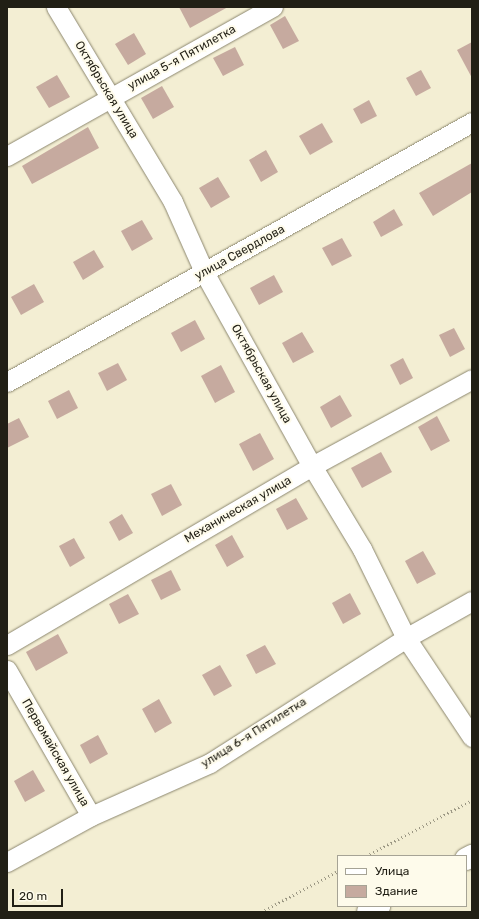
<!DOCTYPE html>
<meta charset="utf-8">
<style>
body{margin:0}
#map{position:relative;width:479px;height:919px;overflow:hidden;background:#f3eed3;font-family:Rubik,sans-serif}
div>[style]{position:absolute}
.building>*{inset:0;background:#c6aa9f}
.path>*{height:2.5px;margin-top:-1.25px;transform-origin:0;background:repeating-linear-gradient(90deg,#9b9783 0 1px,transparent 0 4px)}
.roads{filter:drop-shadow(0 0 1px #8c876f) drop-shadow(0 0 1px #8c876f)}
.minor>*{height:19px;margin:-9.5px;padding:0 9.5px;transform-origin:9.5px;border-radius:9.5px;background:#fff}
.primary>*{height:22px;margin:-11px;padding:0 11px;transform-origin:11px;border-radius:11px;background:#fff}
span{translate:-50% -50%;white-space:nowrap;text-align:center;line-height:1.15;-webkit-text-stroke:4px #fefbeb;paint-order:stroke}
.street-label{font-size:12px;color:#211f15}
.frame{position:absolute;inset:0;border:8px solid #211f15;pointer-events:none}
.legend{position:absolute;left:337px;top:855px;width:130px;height:52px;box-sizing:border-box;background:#fefbeb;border:1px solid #a6a395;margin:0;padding:5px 7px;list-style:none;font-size:12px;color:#211f15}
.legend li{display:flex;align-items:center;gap:8px;height:20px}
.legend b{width:20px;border:1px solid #a6a395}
.scale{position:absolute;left:12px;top:889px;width:51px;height:18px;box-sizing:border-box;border:2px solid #211f15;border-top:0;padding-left:5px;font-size:12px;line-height:14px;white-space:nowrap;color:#211f15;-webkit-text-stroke:3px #fefbeb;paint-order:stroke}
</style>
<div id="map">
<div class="building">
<div style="clip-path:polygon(179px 7px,228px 7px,190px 28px)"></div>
<div style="clip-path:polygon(285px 16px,299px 41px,283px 49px,270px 25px)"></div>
<div style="clip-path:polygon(134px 33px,146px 54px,128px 65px,115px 44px)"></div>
<div style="clip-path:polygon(472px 42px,472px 78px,457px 50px)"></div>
<div style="clip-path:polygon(235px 47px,244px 65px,223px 76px,213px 58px)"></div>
<div style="clip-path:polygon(421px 70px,431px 88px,416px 96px,406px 78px)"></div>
<div style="clip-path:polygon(57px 75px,70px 97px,49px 108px,36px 87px)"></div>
<div style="clip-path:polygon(162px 86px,174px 107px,153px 119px,141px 98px)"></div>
<div style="clip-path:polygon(369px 100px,377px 116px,361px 124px,353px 109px)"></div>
<div style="clip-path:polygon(322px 123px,333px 142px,310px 155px,299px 136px)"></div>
<div style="clip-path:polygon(88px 127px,99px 148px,32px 184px,22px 166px)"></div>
<div style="clip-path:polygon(266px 150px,278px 172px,261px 182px,249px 160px)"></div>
<div style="clip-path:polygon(472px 163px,472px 192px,433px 216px,419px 193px)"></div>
<div style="clip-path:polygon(218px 177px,230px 197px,211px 208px,199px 188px)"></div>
<div style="clip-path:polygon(394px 209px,403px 225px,381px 237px,373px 222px)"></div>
<div style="clip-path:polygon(142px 220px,153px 239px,132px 251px,121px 231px)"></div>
<div style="clip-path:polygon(342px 238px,352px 256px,332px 266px,322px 248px)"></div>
<div style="clip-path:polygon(94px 250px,104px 267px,83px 280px,73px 262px)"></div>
<div style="clip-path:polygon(274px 275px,283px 292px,259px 305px,250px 288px)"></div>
<div style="clip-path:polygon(34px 284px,44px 302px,21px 315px,11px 297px)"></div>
<div style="clip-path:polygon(195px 320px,205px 339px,181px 352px,171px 333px)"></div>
<div style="clip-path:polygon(454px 328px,465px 349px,450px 357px,439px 335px)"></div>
<div style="clip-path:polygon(302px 332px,314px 352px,293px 363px,282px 343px)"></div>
<div style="clip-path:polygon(403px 358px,413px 378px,400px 385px,390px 365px)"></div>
<div style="clip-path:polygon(118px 363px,127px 380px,107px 391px,98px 373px)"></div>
<div style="clip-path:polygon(221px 365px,235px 392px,215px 403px,201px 376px)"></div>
<div style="clip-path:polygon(69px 390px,78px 408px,57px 419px,48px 401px)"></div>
<div style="clip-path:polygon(340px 395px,352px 416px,331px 428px,320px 407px)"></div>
<div style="clip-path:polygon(437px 416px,450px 441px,431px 451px,418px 427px)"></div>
<div style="clip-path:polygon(19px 418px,29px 437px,7px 448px,7px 424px)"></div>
<div style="clip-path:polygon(260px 433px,274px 459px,253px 471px,239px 444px)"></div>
<div style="clip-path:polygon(381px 452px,392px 472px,362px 488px,351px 468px)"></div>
<div style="clip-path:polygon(171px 484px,182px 505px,162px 516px,151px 494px)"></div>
<div style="clip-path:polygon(296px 498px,308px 519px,287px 530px,276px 509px)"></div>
<div style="clip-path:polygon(122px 514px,133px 533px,119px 541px,109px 522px)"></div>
<div style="clip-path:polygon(232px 535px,244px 557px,227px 567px,215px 545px)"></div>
<div style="clip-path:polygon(74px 538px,85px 558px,70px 567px,59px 546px)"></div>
<div style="clip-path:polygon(423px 551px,436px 574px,417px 584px,405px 561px)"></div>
<div style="clip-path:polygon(171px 570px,181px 590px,161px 600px,151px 580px)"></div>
<div style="clip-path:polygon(350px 593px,361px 614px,343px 624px,332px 603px)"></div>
<div style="clip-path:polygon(128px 594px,139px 614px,119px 624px,109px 604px)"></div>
<div style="clip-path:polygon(58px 634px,68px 653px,36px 671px,26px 652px)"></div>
<div style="clip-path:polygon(265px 645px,276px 664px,256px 674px,246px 655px)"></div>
<div style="clip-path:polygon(220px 665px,232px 686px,214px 696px,202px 675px)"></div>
<div style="clip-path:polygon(159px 699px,172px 723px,155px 733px,142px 709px)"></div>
<div style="clip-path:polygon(98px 735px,108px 754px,90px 764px,80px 745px)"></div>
<div style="clip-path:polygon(33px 770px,45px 791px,25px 802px,14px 781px)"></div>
</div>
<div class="path">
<div style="left:366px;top:856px;width:120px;rotate:-27.8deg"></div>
<div style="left:261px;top:912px;width:87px;rotate:-28deg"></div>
</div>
<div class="roads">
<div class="minor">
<div style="left:56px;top:7px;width:227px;rotate:59deg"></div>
<div style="left:173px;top:202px;width:79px;rotate:66deg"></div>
<div style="left:205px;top:274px;width:220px;rotate:60.9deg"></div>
<div style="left:312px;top:466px;width:97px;rotate:58.9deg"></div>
<div style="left:362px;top:549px;width:99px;rotate:63.7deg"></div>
<div style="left:406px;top:638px;width:119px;rotate:56.3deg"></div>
<div style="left:7px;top:156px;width:305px;rotate:-29.3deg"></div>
<div style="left:7px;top:382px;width:533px;rotate:-29.21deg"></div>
<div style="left:7px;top:645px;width:354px;rotate:-30.4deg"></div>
<div style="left:312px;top:466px;width:182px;rotate:-28.5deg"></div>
<div style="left:7px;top:670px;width:168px;rotate:60.1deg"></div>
<div style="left:7px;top:862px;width:96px;rotate:-28.7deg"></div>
<div style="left:91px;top:816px;width:130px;rotate:-24deg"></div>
<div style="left:210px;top:763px;width:232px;rotate:-32.5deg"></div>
<div style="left:406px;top:638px;width:76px;rotate:-29.3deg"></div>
</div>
<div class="primary">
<div style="left:466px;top:859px;width:7px;rotate:-27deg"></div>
<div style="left:368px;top:912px;width:13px;rotate:-29deg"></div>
</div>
</div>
<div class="street-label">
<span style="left:182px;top:58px;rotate:-29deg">улица 5-я Пятилетка</span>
<span style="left:106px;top:90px;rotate:59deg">Октябрьская улица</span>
<span style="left:240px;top:253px;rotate:-29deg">улица Свердлова</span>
<span style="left:261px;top:374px;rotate:61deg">Октябрьская улица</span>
<span style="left:238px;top:510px;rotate:-30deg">Механическая улица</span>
<span style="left:254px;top:733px;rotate:-32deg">улица 6-я Пятилетка</span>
<span style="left:55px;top:753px;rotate:60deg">Первомайская улица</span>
</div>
<div class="frame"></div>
<ul class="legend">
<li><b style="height:5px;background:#fff"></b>Улица</li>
<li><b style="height:11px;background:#c6aa9f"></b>Здание</li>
</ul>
<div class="scale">20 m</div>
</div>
